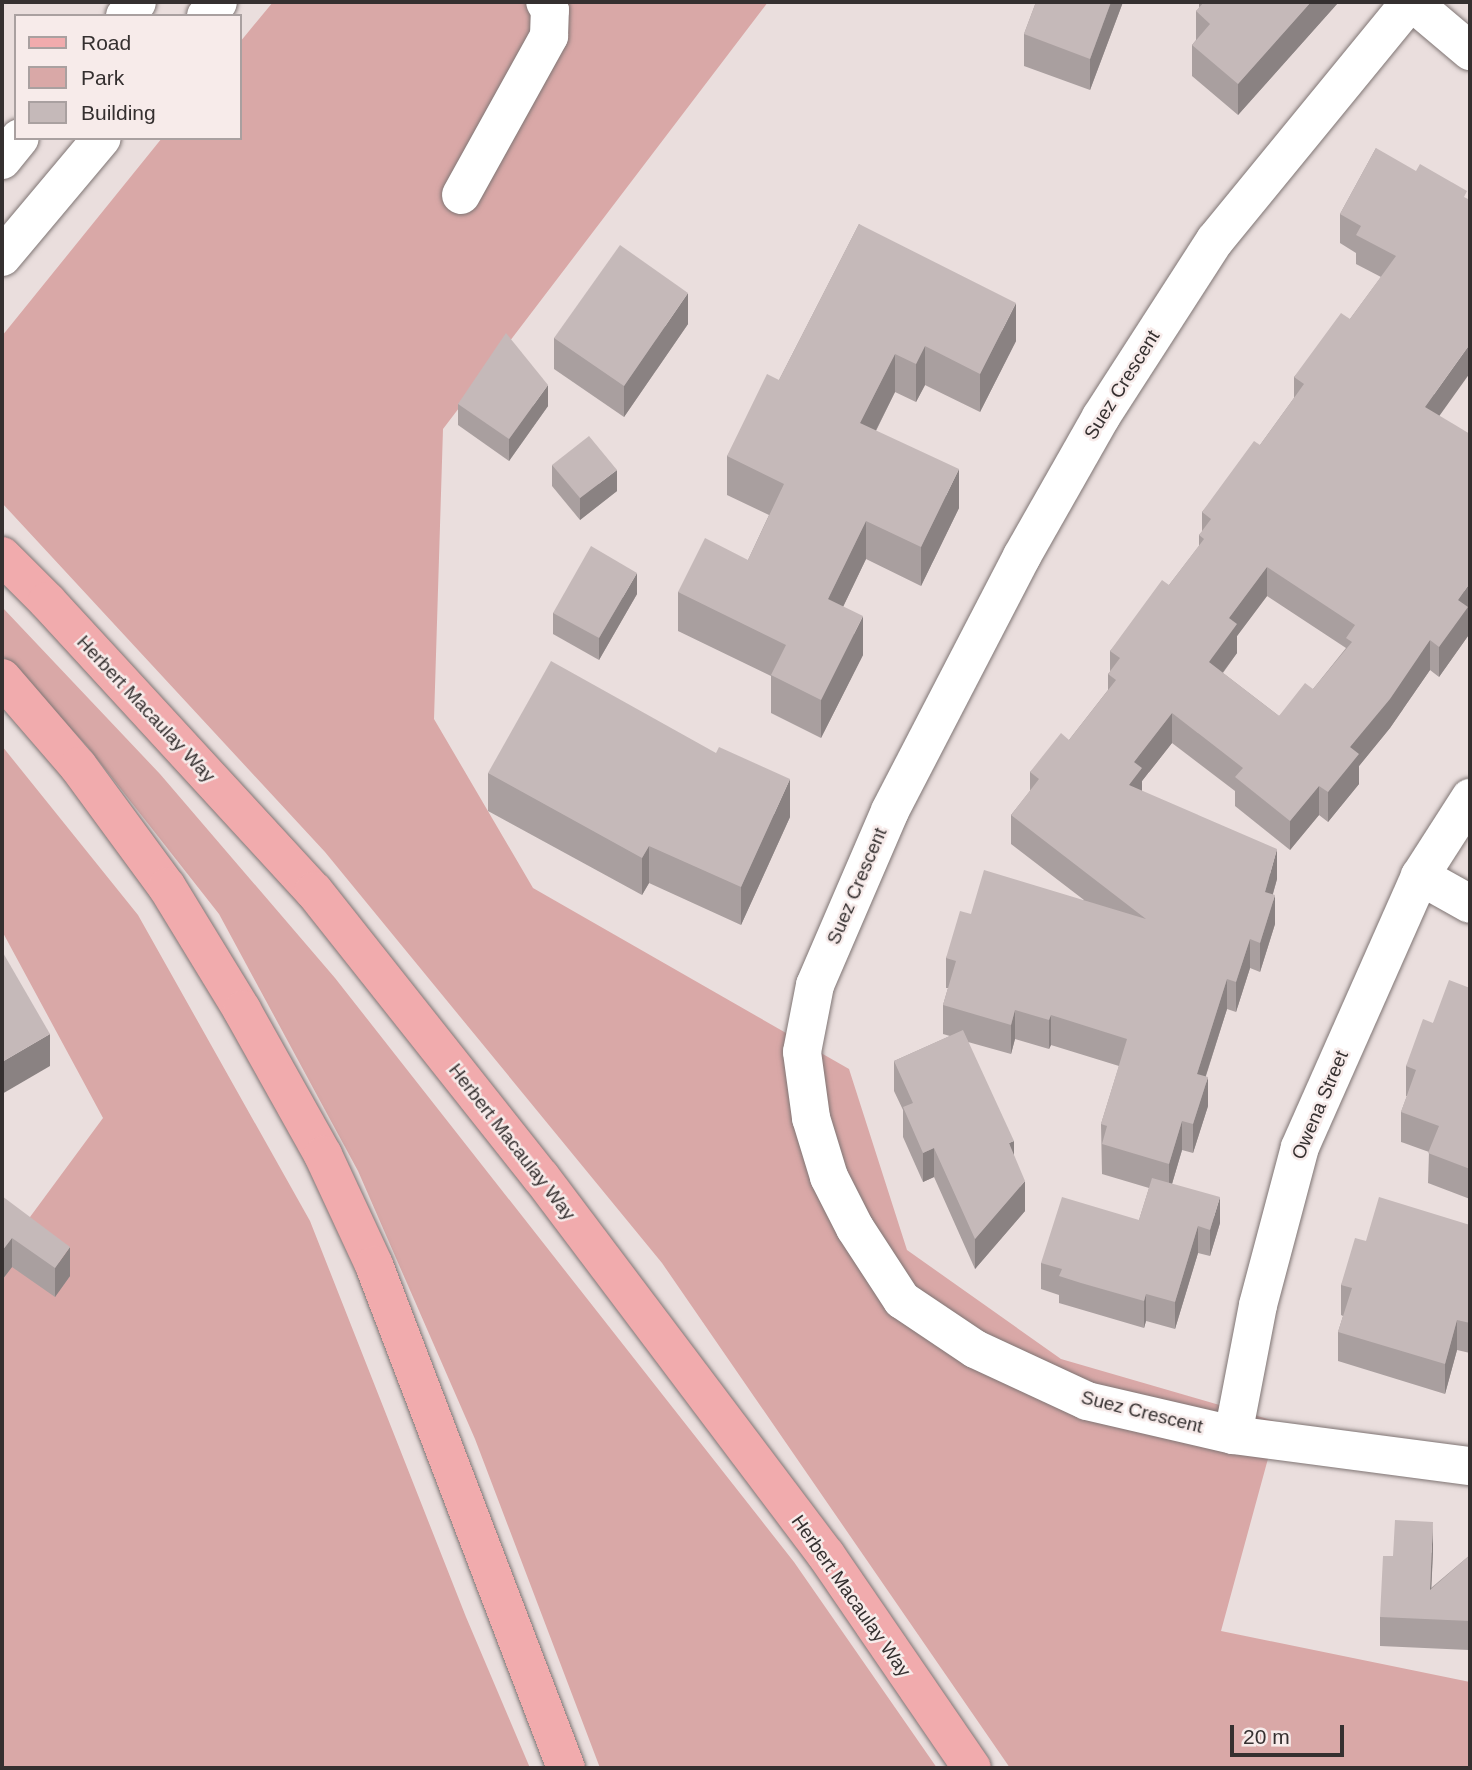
<!DOCTYPE html>
<style>
body{margin:0}
#map{position:relative;width:1472px;height:1770px;overflow:hidden;background:#eadedd;font-family:Helvetica,sans-serif}
div>[style]{position:absolute}
.green>*{inset:0;background:#d9a8a7}
.roads{filter:drop-shadow(0 0 2px #7f7574) drop-shadow(0 0 2px #7f7574)}
.minor>*{height:38px;margin:-19px;padding:0 19px;transform-origin:19px;border-radius:19px;background:#fff}
.major>*{height:38px;margin:-19px;padding:0 19px;transform-origin:19px;border-radius:19px;background:#f1abad}
.wall>*{inset:0;background:#a99f9f}
.shaded-wall>*{inset:0;background:#8a8282}
.building>*{inset:0;background:#c5b9b9}
span{translate:-50% -50%;white-space:nowrap;text-align:center;line-height:1.15;-webkit-text-stroke:5px #f7ebea;paint-order:stroke}
.street-label{font-size:19px;color:#353030}
.frame{position:absolute;inset:0;border:4px solid #353030;pointer-events:none}
.legend{position:absolute;left:14px;top:14px;width:228px;height:126px;box-sizing:border-box;background:#f7ebea;border:2px solid #a9a0a0;margin:0;padding:9px 12px;list-style:none;font-size:21px;color:#353030}
.legend li{display:flex;align-items:center;gap:14px;height:35px}
.legend b{width:35px;border:2px solid #a9a0a0}
.scale{position:absolute;left:1230px;top:1725px;width:114px;height:32px;box-sizing:border-box;border:4px solid #353030;border-top:0;padding-left:9px;font-size:21px;line-height:24px;white-space:nowrap;color:#353030;-webkit-text-stroke:5px #f7ebea;paint-order:stroke}
</style>
<div id="map">
<div class="green">
<div style="clip-path:polygon(273px 2px,768px 2px,443px 429px,434px 719px,533px 888px,849px 1069px,907px 1250px,1061px 1359px,1278px 1422px,1221px 1631px,1470px 1682px,1470px 1768px,1010px 1768px,662px 1263px,325px 852px,2px 503px,2px 336px,162px 138px,240px 138px,240px 42px)"></div>
<div style="clip-path:polygon(2px 607px,160px 774px,335px 978px,794px 1562px,937px 1768px,600px 1768px,475px 1439px,358px 1171px,219px 914px,87px 746px,2px 655px)"></div>
<div style="clip-path:polygon(2px 746px,138px 915px,310px 1221px,466px 1617px,530px 1768px,2px 1768px,2px 1255px,103px 1118px,2px 931px)"></div>
</div>
<div class="roads">
<div class="minor">
<div style="left:1410px;top:2px;width:308px;rotate:129.3deg"></div>
<div style="left:1215px;top:240px;width:211px;rotate:122.8deg"></div>
<div style="left:1101px;top:417px;width:160px;rotate:119.6deg"></div>
<div style="left:1022px;top:556px;width:287px;rotate:117.4deg"></div>
<div style="left:890px;top:811px;width:189px;rotate:113.3deg"></div>
<div style="left:815px;top:985px;width:68px;rotate:101deg"></div>
<div style="left:802px;top:1052px;width:67px;rotate:82.2deg"></div>
<div style="left:811px;top:1118px;width:62px;rotate:73deg"></div>
<div style="left:829px;top:1177px;width:57px;rotate:63deg"></div>
<div style="left:855px;top:1228px;width:86px;rotate:56.9deg"></div>
<div style="left:902px;top:1300px;width:88px;rotate:33.9deg"></div>
<div style="left:975px;top:1349px;width:123px;rotate:24.9deg"></div>
<div style="left:1087px;top:1401px;width:150px;rotate:13.1deg"></div>
<div style="left:1233px;top:1435px;width:239px;rotate:7.5deg"></div>
<div style="left:1412px;top:2px;width:76px;rotate:40.2deg"></div>
<div style="left:125px;top:16px;width:18px;rotate:-49deg"></div>
<div style="left:206px;top:16px;width:18px;rotate:-49deg"></div>
<div style="left:2px;top:160px;width:28px;rotate:-51deg"></div>
<div style="left:461px;top:195px;width:182px;rotate:-61deg"></div>
<div style="left:549px;top:36px;width:26px;rotate:-88deg"></div>
<div style="left:550px;top:10px;width:9px;rotate:-122deg"></div>
<div style="left:2px;top:257px;width:155px;rotate:-50deg"></div>
<div style="left:1420px;top:876px;width:57px;rotate:29.2deg"></div>
<div style="left:1233px;top:1435px;width:132px;rotate:-79.1deg"></div>
<div style="left:1258px;top:1305px;width:163px;rotate:-75.1deg"></div>
<div style="left:1300px;top:1147px;width:296px;rotate:-66.1deg"></div>
<div style="left:1420px;top:876px;width:93px;rotate:-57.3deg"></div>
</div>
<div class="major">
<div style="left:2px;top:556px;width:64px;rotate:45deg"></div>
<div style="left:47px;top:601px;width:394px;rotate:47.4deg"></div>
<div style="left:314px;top:891px;width:365px;rotate:51.6deg"></div>
<div style="left:541px;top:1177px;width:473px;rotate:53deg"></div>
<div style="left:826px;top:1555px;width:258px;rotate:55.6deg"></div>
<div style="left:2px;top:678px;width:116px;rotate:49.2deg"></div>
<div style="left:78px;top:766px;width:150px;rotate:53.7deg"></div>
<div style="left:167px;top:887px;width:144px;rotate:58.6deg"></div>
<div style="left:242px;top:1010px;width:166px;rotate:60.8deg"></div>
<div style="left:323px;top:1155px;width:121px;rotate:65.1deg"></div>
<div style="left:374px;top:1265px;width:538px;rotate:69.11deg"></div>
</div>
</div>
<div class="wall">
<div style="clip-path:polygon(1036px 2px,1123px 2px,1090px 90px,1024px 66px,1024px 34px)"></div>
<div style="clip-path:polygon(1199px 2px,1337px 2px,1337px 4px,1238px 115px,1192px 76px,1192px 45px,1196px 40px,1196px 11px,1199px 8px)"></div>
<div style="clip-path:polygon(evenodd,1376px 148px,1439px 416px,1468px 617px,1468px 636px,1439px 677px,1430px 670px,1390px 728px,1359px 766px,1359px 784px,1328px 822px,1319px 815px,1290px 850px,1235px 806px,1235px 791px,1172px 743px,1142px 781px,1142px 791px,1277px 879px,1273px 894px,1275px 924px,1260px 972px,1250px 968px,1236px 1012px,1227px 1009px,1206px 1076px,1208px 1106px,1193px 1153px,1182px 1150px,1172px 1184px,1220px 1223px,1210px 1256px,1198px 1253px,1175px 1329px,1146px 1321px,1144px 1328px,1059px 1303px,1059px 1295px,1041px 1289px,1041px 1263px,1139px 1220px,1149px 1188px,1102px 1174px,1101px 1124px,1119px 1066px,1051px 1045px,1049px 1049px,1015px 1039px,1011px 1054px,968px 1042px,1014px 1156px,1025px 1211px,975px 1269px,934px 1177px,923px 1182px,903px 1137px,903px 1110px,894px 1091px,894px 1061px,950px 1036px,943px 1034px,943px 1005px,948px 988px,946px 988px,946px 958px,971px 914px,1084px 900px,1011px 844px,1011px 815px,1030px 791px,1030px 772px,1069px 740px,1108px 690px,1108px 674px,1110px 672px,1110px 651px,1169px 585px,1199px 546px,1199px 535px,1202px 532px,1202px 512px,1260px 445px,1294px 398px,1294px 377px,1350px 319px,1381px 277px,1356px 264px,1356px 253px,1340px 243px,1340px 214px,1376px 148px,1267px 596px,1346px 648px,1313px 689px,1279px 716px,1223px 673px,1237px 653px,1237px 636px,1267px 596px)"></div>
<div style="clip-path:polygon(859px 224px,1016px 341px,980px 412px,925px 385px,916px 402px,895px 392px,876px 431px,959px 508px,921px 586px,866px 559px,843px 607px,863px 655px,821px 738px,771px 713px,771px 676px,678px 631px,678px 592px,748px 560px,769px 515px,727px 495px,727px 456px,779px 380px)"></div>
<div style="clip-path:polygon(688px 324px,624px 417px,554px 369px,554px 338px)"></div>
<div style="clip-path:polygon(458px 404px,548px 406px,509px 461px,458px 425px)"></div>
<div style="clip-path:polygon(552px 465px,617px 491px,580px 520px,552px 486px)"></div>
<div style="clip-path:polygon(637px 594px,599px 660px,553px 634px,553px 613px)"></div>
<div style="clip-path:polygon(488px 773px,790px 817px,741px 925px,649px 883px,642px 895px,488px 811px)"></div>
<div style="clip-path:polygon(1470px 988px,1470px 1199px,1428px 1183px,1429px 1152px,1401px 1142px,1401px 1112px,1407px 1096px,1406px 1096px,1406px 1066px,1433px 1023px)"></div>
<div style="clip-path:polygon(2px 1196px,70px 1276px,55px 1297px,12px 1267px,2px 1280px)"></div>
<div style="clip-path:polygon(1470px 1225px,1470px 1353px,1457px 1350px,1445px 1394px,1338px 1361px,1338px 1332px,1343px 1316px,1341px 1315px,1341px 1285px,1366px 1241px)"></div>
<div style="clip-path:polygon(1433px 1551px,1431px 1588px,1470px 1555px,1470px 1659px,1469px 1659px,1469px 1650px,1380px 1646px,1380px 1617px)"></div>
</div>
<div class="shaded-wall">
<div style="clip-path:polygon(1111px 2px,1123px 2px,1090px 90px,1090px 59px)"></div>
<div style="clip-path:polygon(1311px 2px,1337px 2px,1337px 4px,1238px 115px,1238px 84px)"></div>
<div style="clip-path:polygon(688px 293px,688px 324px,624px 417px,624px 386px)"></div>
<div style="clip-path:polygon(1016px 303px,1016px 341px,980px 412px,980px 374px)"></div>
<div style="clip-path:polygon(1470px 344px,1470px 373px,1425px 436px,1425px 407px)"></div>
<div style="clip-path:polygon(925px 346px,925px 385px,916px 402px,916px 364px)"></div>
<div style="clip-path:polygon(895px 354px,895px 392px,860px 462px,860px 423px)"></div>
<div style="clip-path:polygon(548px 385px,548px 406px,509px 461px,509px 439px)"></div>
<div style="clip-path:polygon(959px 469px,959px 508px,921px 586px,921px 547px)"></div>
<div style="clip-path:polygon(617px 470px,617px 491px,580px 520px,580px 498px)"></div>
<div style="clip-path:polygon(866px 521px,866px 559px,828px 638px,828px 599px)"></div>
<div style="clip-path:polygon(1267px 567px,1267px 596px,1237px 636px,1237px 653px,1209px 691px,1209px 662px,1229px 618px)"></div>
<div style="clip-path:polygon(637px 573px,637px 594px,599px 660px,599px 638px)"></div>
<div style="clip-path:polygon(1470px 583px,1470px 613px,1468px 617px,1468px 636px,1439px 677px,1439px 647px,1458px 600px)"></div>
<div style="clip-path:polygon(863px 616px,863px 655px,821px 738px,821px 700px)"></div>
<div style="clip-path:polygon(1430px 640px,1430px 670px,1390px 728px,1359px 766px,1359px 784px,1328px 822px,1328px 792px,1350px 747px)"></div>
<div style="clip-path:polygon(1172px 713px,1172px 743px,1142px 781px,1142px 797px,1129px 785px,1134px 762px)"></div>
<div style="clip-path:polygon(790px 779px,790px 817px,741px 925px,741px 887px)"></div>
<div style="clip-path:polygon(1319px 786px,1319px 815px,1290px 850px,1290px 821px)"></div>
<div style="clip-path:polygon(649px 846px,649px 883px,642px 895px,642px 858px)"></div>
<div style="clip-path:polygon(1277px 849px,1277px 879px,1265px 921px,1265px 892px)"></div>
<div style="clip-path:polygon(1275px 895px,1275px 924px,1260px 972px,1260px 943px)"></div>
<div style="clip-path:polygon(1250px 939px,1250px 968px,1236px 1012px,1236px 982px)"></div>
<div style="clip-path:polygon(1227px 979px,1227px 1009px,1197px 1103px,1197px 1074px)"></div>
<div style="clip-path:polygon(1015px 1010px,1015px 1039px,1011px 1054px,1011px 1025px)"></div>
<div style="clip-path:polygon(1051px 1015px,1051px 1045px,1049px 1049px,1049px 1020px)"></div>
<div style="clip-path:polygon(50px 1034px,50px 1066px,2px 1094px,2px 1062px)"></div>
<div style="clip-path:polygon(1208px 1077px,1208px 1106px,1193px 1153px,1193px 1124px)"></div>
<div style="clip-path:polygon(1182px 1121px,1182px 1150px,1169px 1194px,1169px 1164px)"></div>
<div style="clip-path:polygon(1014px 1141px,1014px 1170px,1009px 1143px)"></div>
<div style="clip-path:polygon(934px 1148px,934px 1177px,923px 1182px,923px 1153px)"></div>
<div style="clip-path:polygon(1025px 1181px,1025px 1211px,975px 1269px,975px 1239px)"></div>
<div style="clip-path:polygon(1220px 1197px,1220px 1223px,1210px 1256px,1210px 1230px)"></div>
<div style="clip-path:polygon(1198px 1226px,1198px 1253px,1175px 1329px,1175px 1302px)"></div>
<div style="clip-path:polygon(12px 1238px,12px 1267px,2px 1280px,2px 1251px)"></div>
<div style="clip-path:polygon(70px 1247px,70px 1276px,55px 1297px,55px 1268px)"></div>
<div style="clip-path:polygon(1146px 1294px,1146px 1321px,1144px 1328px,1144px 1301px)"></div>
<div style="clip-path:polygon(1457px 1320px,1457px 1350px,1445px 1394px,1445px 1364px)"></div>
<div style="clip-path:polygon(1433px 1522px,1433px 1551px,1430px 1619px,1430px 1590px)"></div>
</div>
<div class="building">
<div style="clip-path:polygon(1036px 2px,1111px 2px,1090px 59px,1024px 34px)"></div>
<div style="clip-path:polygon(1204px 2px,1311px 2px,1238px 84px,1192px 45px,1210px 24px,1196px 11px)"></div>
<div style="clip-path:polygon(evenodd,1376px 148px,1416px 171px,1420px 164px,1467px 191px,1464px 197px,1470px 200px,1470px 344px,1425px 407px,1470px 434px,1470px 583px,1458px 600px,1468px 607px,1439px 647px,1430px 640px,1390px 699px,1350px 747px,1359px 754px,1328px 792px,1319px 786px,1290px 821px,1235px 777px,1243px 768px,1172px 713px,1134px 762px,1142px 768px,1129px 785px,1277px 849px,1265px 892px,1275px 895px,1260px 943px,1250px 939px,1236px 982px,1227px 979px,1197px 1074px,1208px 1077px,1193px 1124px,1182px 1121px,1169px 1164px,1102px 1144px,1107px 1126px,1101px 1124px,1127px 1039px,1051px 1015px,1049px 1020px,1015px 1010px,1011px 1025px,943px 1005px,956px 961px,946px 958px,960px 911px,971px 914px,984px 870px,1146px 919px,1011px 815px,1039px 779px,1030px 772px,1061px 733px,1069px 740px,1116px 680px,1108px 674px,1120px 658px,1110px 651px,1162px 580px,1169px 585px,1204px 539px,1199px 535px,1211px 519px,1202px 512px,1254px 441px,1260px 445px,1304px 384px,1294px 377px,1341px 313px,1350px 319px,1396px 256px,1356px 235px,1361px 226px,1340px 214px,1376px 148px,1267px 567px,1355px 625px,1346px 638px,1352px 642px,1313px 689px,1305px 683px,1279px 716px,1209px 662px,1237px 624px,1229px 618px,1267px 567px)"></div>
<div style="clip-path:polygon(859px 224px,1016px 303px,980px 374px,925px 346px,916px 364px,895px 354px,860px 423px,959px 469px,921px 547px,866px 521px,828px 599px,863px 616px,821px 700px,771px 675px,786px 645px,678px 592px,705px 538px,748px 560px,784px 484px,727px 456px,767px 374px,779px 380px)"></div>
<div style="clip-path:polygon(620px 245px,688px 293px,624px 386px,554px 338px)"></div>
<div style="clip-path:polygon(506px 333px,548px 385px,509px 439px,458px 404px)"></div>
<div style="clip-path:polygon(589px 436px,617px 470px,580px 498px,552px 465px)"></div>
<div style="clip-path:polygon(591px 546px,637px 573px,599px 638px,553px 613px)"></div>
<div style="clip-path:polygon(551px 661px,716px 753px,719px 747px,790px 779px,741px 887px,649px 846px,642px 858px,488px 773px)"></div>
<div style="clip-path:polygon(2px 951px,50px 1034px,2px 1062px)"></div>
<div style="clip-path:polygon(1449px 980px,1470px 988px,1470px 1169px,1428px 1153px,1439px 1126px,1401px 1112px,1416px 1070px,1406px 1066px,1423px 1019px,1433px 1023px)"></div>
<div style="clip-path:polygon(963px 1030px,1014px 1141px,1009px 1143px,1025px 1181px,975px 1239px,934px 1148px,923px 1153px,903px 1107px,913px 1103px,894px 1061px)"></div>
<div style="clip-path:polygon(1152px 1178px,1220px 1197px,1210px 1230px,1198px 1226px,1175px 1302px,1146px 1294px,1144px 1301px,1081px 1283px,1059px 1276px,1062px 1269px,1041px 1263px,1062px 1197px,1139px 1220px)"></div>
<div style="clip-path:polygon(2px 1196px,70px 1247px,55px 1268px,12px 1238px,2px 1251px)"></div>
<div style="clip-path:polygon(1379px 1197px,1470px 1225px,1470px 1323px,1457px 1320px,1445px 1364px,1338px 1332px,1352px 1288px,1341px 1285px,1355px 1238px,1366px 1241px)"></div>
<div style="clip-path:polygon(1395px 1520px,1433px 1522px,1430px 1590px,1470px 1555px,1470px 1630px,1469px 1630px,1470px 1621px,1380px 1617px,1383px 1556px,1393px 1556px)"></div>
</div>
<div class="street-label">
<span style="left:1122px;top:385px;rotate:-58deg">Suez Crescent</span>
<span style="left:146px;top:709px;rotate:47deg">Herbert Macaulay Way</span>
<span style="left:857px;top:886px;rotate:-67deg">Suez Crescent</span>
<span style="left:1320px;top:1105px;rotate:-67deg">Owena Street</span>
<span style="left:512px;top:1142px;rotate:52deg">Herbert Macaulay Way</span>
<span style="left:1142px;top:1412px;rotate:14deg">Suez Crescent</span>
<span style="left:851px;top:1596px;rotate:55deg">Herbert Macaulay Way</span>
</div>
<div class="frame"></div>
<ul class="legend">
<li><b style="height:9px;background:#f1abad"></b>Road</li>
<li><b style="height:19px;background:#d9a8a7"></b>Park</li>
<li><b style="height:19px;background:#c5b9b9"></b>Building</li>
</ul>
<div class="scale">20 m</div>
</div>
